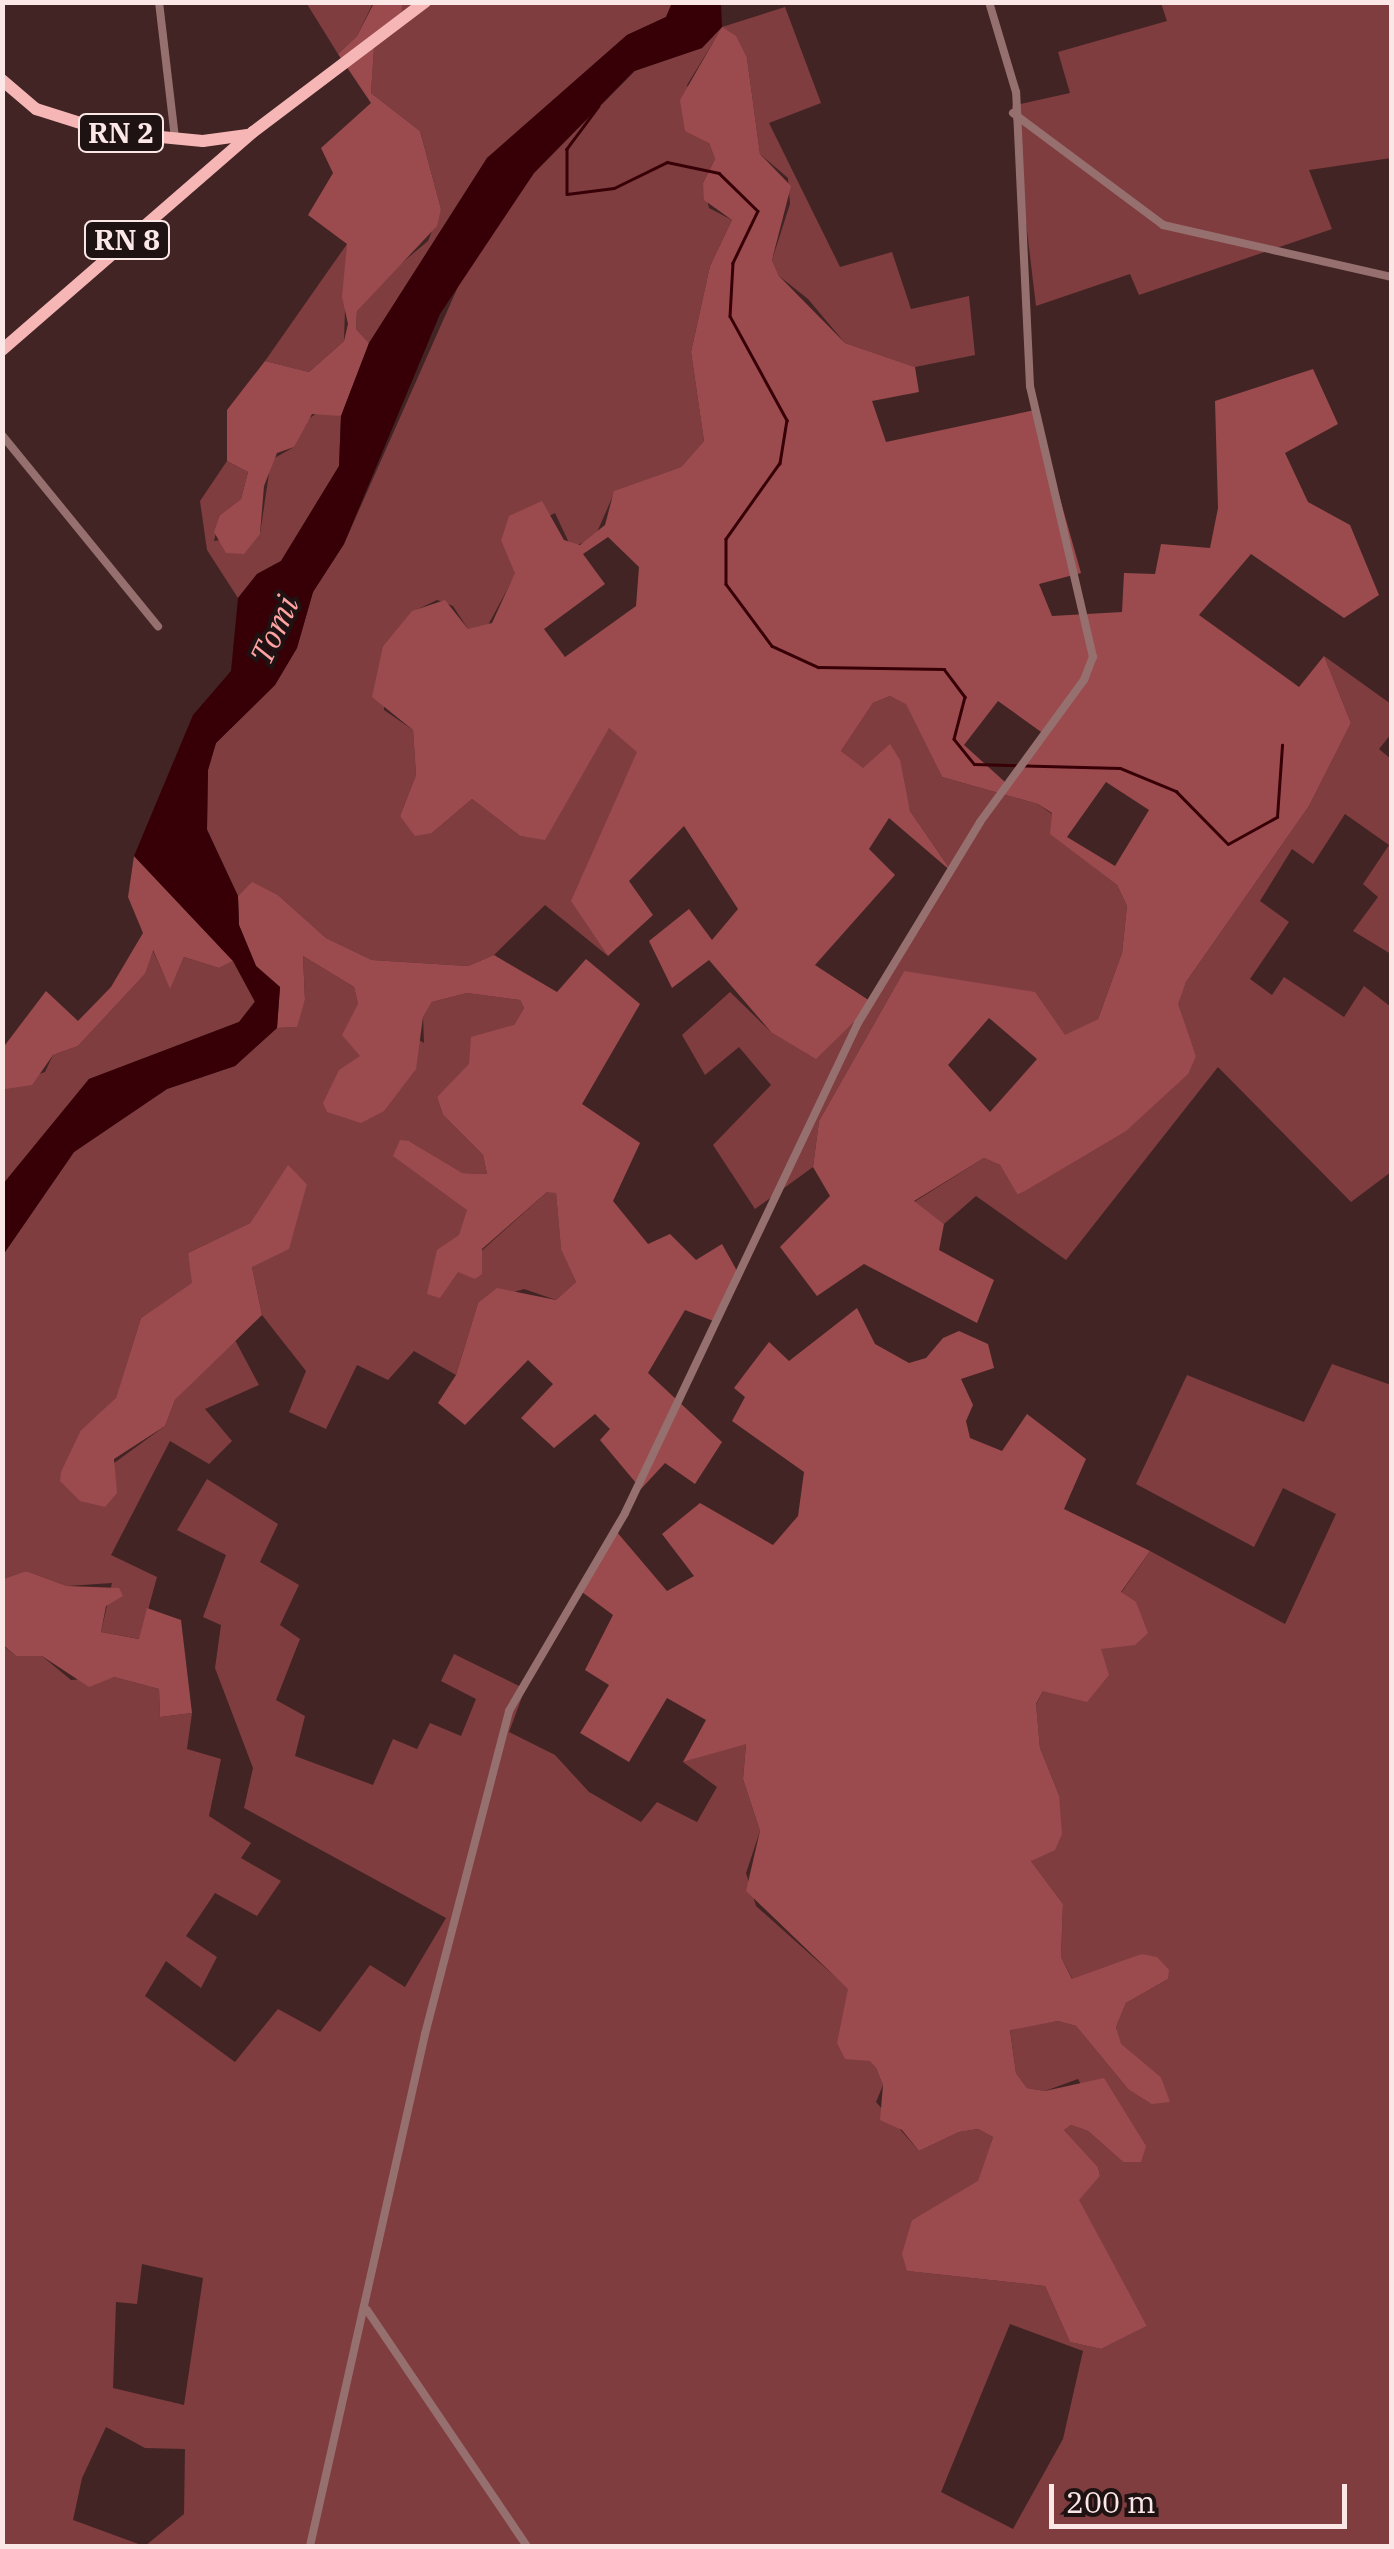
<!DOCTYPE html>
<style>
body{margin:0}
#map{position:relative;width:1394px;height:2549px;overflow:hidden;background:#422424;font-family:"IBM Plex Serif",serif}
div>[style]{position:absolute}
.green>*{inset:0;background:#803d3f}
.forest>*{inset:0;background:#9b4b4d}
.water>*{inset:0;background:#370007}
.stream>*{height:2.5px;margin:-1.25px;padding:0 1.25px;transform-origin:1.25px;border-radius:1.25px;background:#370007}
.minor>*{height:8px;margin:-4px;padding:0 4px;transform-origin:4px;border-radius:4px;background:#96706f}
.primary>*{height:12px;margin:-6px;padding:0 6px;transform-origin:6px;border-radius:6px;background:#f5b6b5}
span{translate:-50% -50%;white-space:nowrap;text-align:center;line-height:1.15;-webkit-text-stroke:8px #1f1212;paint-order:stroke}
.shield-label span{padding:2px 8px;background:#1f1212;border:2px solid;border-radius:8px;-webkit-text-stroke-width:0}
.shield-label{font-size:28px;color:#fce7e7;font-weight:700}
.water-label{font-size:32px;color:#fea2a2;font-style:italic}
.frame{position:absolute;inset:0;border:5px solid #fce7e7;pointer-events:none}
.scale{position:absolute;left:1049px;top:2484px;width:298px;height:45px;box-sizing:border-box;border:5px solid #fce7e7;border-top:0;padding-left:12px;font-size:30px;line-height:35px;white-space:nowrap;color:#fce7e7;-webkit-text-stroke:8px #1f1212;paint-order:stroke}
</style>
<div id="map">
<div class="green">
<div style="clip-path:polygon(373px 3px,357px 36px,338px 54px,307px 4px)"></div>
<div style="clip-path:polygon(402px 3px,672px 3px,666px 17px,627px 35px,487px 158px,369px 343px,356px 329px,357px 311px,378px 283px,428px 241px,441px 209px,420px 131px,371px 93px,374px 48px)"></div>
<div style="clip-path:polygon(1161px 3px,1391px 3px,1391px 158px,1309px 170px,1332px 229px,1139px 295px,1130px 274px,1036px 306px,1012px 106px,1070px 93px,1058px 52px,1167px 21px)"></div>
<div style="clip-path:polygon(785px 7px,821px 103px,769px 123px,840px 267px,892px 252px,911px 309px,969px 296px,975px 355px,915px 367px,845px 343px,808px 299px,779px 276px,772px 260px,790px 204px,788px 178px,760px 154px,747px 58px,722px 28px,687px 85px,715px 159px,703px 183px,709px 208px,732px 220px,710px 266px,691px 352px,704px 441px,681px 467px,615px 491px,594px 539px,571px 547px,555px 513px,501px 541px,516px 573px,486px 629px,468px 629px,453px 606px,437px 600px,412px 612px,383px 646px,384px 710px,413px 730px,416px 775px,400px 816px,432px 833px,472px 799px,520px 836px,545px 839px,608px 727px,638px 751px,572px 901px,608px 956px,545px 905px,494px 955px,468px 966px,372px 960px,326px 938px,278px 895px,252px 883px,238px 896px,207px 829px,208px 770px,216px 743px,275px 685px,297px 648px,313px 592px,344px 544px,461px 280px,534px 173px,635px 71px,702px 48px,722px 27px)"></div>
<div style="clip-path:polygon(347px 244px,344px 341px,309px 372px,265px 361px)"></div>
<div style="clip-path:polygon(320px 411px,341px 416px,339px 466px,281px 561px,257px 574px,238px 598px,207px 550px,200px 501px,227px 461px,248px 472px,241px 499px,220px 515px,214px 541px,260px 534px,271px 460px,294px 447px,304px 422px)"></div>
<div style="clip-path:polygon(1324px 656px,1391px 704px,1391px 734px,1379px 749px,1391px 759px,1391px 954px,1353px 931px,1378px 897px,1363px 884px,1389px 845px,1345px 814px,1313px 864px,1292px 849px,1260px 901px,1289px 922px,1250px 979px,1272px 995px,1284px 977px,1344px 1017px,1364px 986px,1391px 1007px,1391px 1172px,1351px 1202px,1218px 1067px,1066px 1260px,976px 1196px,944px 1224px,914px 1202px,984px 1158px,1000px 1165px,1019px 1195px,1196px 1056px,1177px 1004px,1186px 982px,1309px 806px,1351px 723px)"></div>
<div style="clip-path:polygon(890px 696px,906px 703px,942px 777px,1038px 804px,1052px 814px,1051px 834px,1117px 885px,1127px 906px,1122px 953px,1098px 1019px,1065px 1036px,904px 971px,819px 1121px,813px 1167px,755px 1209px,713px 1145px,771px 1085px,739px 1047px,705px 1075px,682px 1035px,730px 992px,771px 1032px,873px 1003px,952px 872px,910px 811px,890px 745px,863px 769px,841px 751px,873px 703px)"></div>
<div style="clip-path:polygon(152px 949px,170px 988px,184px 957px,219px 968px,233px 961px,255px 1001px,239px 1022px,89px 1079px,3px 1184px,3px 1087px,45px 1072px,53px 1055px,78px 1046px,145px 974px)"></div>
<div style="clip-path:polygon(303px 956px,354px 987px,358px 1004px,424px 1043px,423px 1017px,432px 1002px,467px 993px,520px 1000px,524px 1008px,514px 1025px,437px 1097px,443px 1115px,483px 1155px,487px 1174px,461px 1173px,409px 1141px,467px 1210px,458px 1272px,547px 1192px,556px 1192px,561px 1248px,576px 1282px,556px 1300px,524px 1289px,478px 1303px,456px 1375px,414px 1351px,388px 1380px,357px 1365px,326px 1429px,289px 1412px,306px 1371px,262px 1315px,252px 1267px,307px 1184px,288px 1166px,250px 1223px,188px 1253px,193px 1283px,141px 1318px,116px 1399px,81px 1430px,110px 1466px,165px 1426px,175px 1400px,235px 1340px,259px 1385px,205px 1409px,232px 1441px,209px 1464px,170px 1441px,111px 1555px,157px 1577px,140px 1639px,101px 1632px,112px 1583px,67px 1586px,26px 1571px,3px 1579px,3px 1255px,74px 1152px,167px 1089px,235px 1066px,277px 1028px,296px 1027px,305px 1000px)"></div>
<div style="clip-path:polygon(evenodd,1332px 1364px,1391px 1385px,1391px 2546px,145px 2546px,184px 2514px,185px 2449px,145px 2448px,106px 2427px,82px 2478px,73px 2520px,144px 2546px,3px 2546px,2px 1645px,16px 1656px,42px 1656px,71px 1680px,114px 1677px,159px 1689px,160px 1717px,192px 1713px,187px 1749px,221px 1759px,209px 1816px,251px 1843px,241px 1858px,281px 1881px,257px 1916px,215px 1893px,186px 1936px,217px 1957px,201px 1988px,166px 1961px,145px 1996px,235px 2062px,278px 2009px,320px 2032px,370px 1965px,405px 1987px,446px 1918px,244px 1808px,253px 1768px,215px 1668px,221px 1625px,203px 1617px,226px 1555px,177px 1530px,207px 1479px,278px 1524px,260px 1562px,299px 1585px,280px 1625px,300px 1639px,276px 1700px,305px 1716px,295px 1756px,373px 1785px,393px 1739px,417px 1749px,430px 1723px,461px 1736px,476px 1699px,441px 1681px,454px 1654px,525px 1689px,509px 1732px,555px 1755px,589px 1792px,641px 1822px,657px 1802px,697px 1822px,717px 1787px,683px 1762px,746px 1743px,743px 1779px,760px 1831px,746px 1873px,756px 1906px,849px 1989px,845px 2027px,876px 2068px,883px 2085px,876px 2102px,919px 2151px,959px 2132px,978px 2129px,993px 2137px,978px 2182px,912px 2220px,907px 2271px,1045px 2286px,1070px 2342px,1101px 2349px,1147px 2326px,1078px 2200px,1100px 2176px,1098px 2167px,1064px 2130px,1071px 2125px,1088px 2131px,1123px 2162px,1078px 2079px,1045px 2091px,1027px 2088px,1016px 2073px,1010px 2029px,1058px 2021px,1076px 2026px,1128px 2089px,1169px 2102px,1161px 2077px,1120px 2044px,1116px 2027px,1126px 2003px,1168px 1979px,1141px 1954px,1073px 1980px,1061px 1957px,1063px 1904px,1031px 1861px,1059px 1795px,1040px 1748px,1036px 1705px,1043px 1691px,1108px 1644px,1135px 1645px,1121px 1593px,1150px 1551px,1285px 1624px,1336px 1514px,1283px 1488px,1254px 1547px,1136px 1484px,1187px 1375px,1304px 1422px,1332px 1364px,142px 2264px,203px 2278px,184px 2405px,113px 2388px,116px 2302px,137px 2304px,142px 2264px,1332px 1364px,1010px 2324px,1083px 2351px,1063px 2439px,1013px 2529px,941px 2492px,1010px 2324px)"></div>
</div>
<div class="forest">
<div style="clip-path:polygon(374px 3px,402px 3px,401px 25px,374px 48px,371px 93px,420px 131px,441px 209px,437px 226px,357px 311px,356px 329px,369px 343px,341px 416px,312px 414px,294px 447px,277px 453px,264px 486px,260px 534px,244px 554px,226px 553px,214px 532px,220px 515px,241px 499px,248px 472px,227px 461px,227px 410px,265px 361px,309px 372px,344px 341px,348px 324px,342px 297px,347px 244px,308px 215px,333px 173px,321px 148px,371px 103px,338px 54px,357px 36px)"></div>
<div style="clip-path:polygon(evenodd,722px 27px,736px 36px,747px 58px,760px 154px,791px 186px,772px 260px,779px 276px,845px 343px,915px 367px,919px 392px,872px 401px,886px 442px,1035px 410px,1081px 573px,1039px 584px,1052px 616px,1122px 612px,1124px 573px,1155px 574px,1161px 544px,1210px 548px,1218px 508px,1215px 401px,1313px 369px,1338px 424px,1285px 453px,1308px 502px,1350px 525px,1379px 595px,1344px 618px,1251px 554px,1199px 615px,1299px 687px,1324px 656px,1351px 723px,1309px 806px,1186px 982px,1178px 1004px,1196px 1056px,1188px 1074px,1126px 1131px,1018px 1195px,1000px 1165px,984px 1158px,914px 1201px,944px 1224px,939px 1250px,994px 1280px,977px 1323px,864px 1264px,817px 1296px,780px 1247px,830px 1196px,813px 1167px,819px 1121px,904px 971px,1035px 992px,1065px 1035px,1098px 1019px,1122px 953px,1127px 906px,1117px 885px,1050px 834px,1052px 813px,1038px 804px,942px 777px,906px 704px,890px 696px,873px 703px,841px 751px,863px 768px,890px 744px,900px 760px,910px 811px,952px 872px,889px 818px,869px 849px,895px 875px,815px 965px,873px 1003px,816px 1059px,771px 1032px,709px 960px,672px 988px,649px 941px,689px 909px,712px 940px,738px 909px,684px 826px,629px 881px,653px 915px,608px 956px,571px 901px,637px 752px,609px 728px,545px 840px,520px 836px,472px 799px,432px 833px,415px 836px,400px 816px,416px 775px,413px 730px,372px 697px,383px 646px,412px 611px,445px 600px,468px 629px,492px 623px,515px 573px,501px 541px,509px 516px,542px 501px,564px 540px,580px 545px,605px 525px,614px 491px,681px 467px,704px 441px,691px 352px,710px 266px,732px 220px,704px 200px,703px 183px,715px 159px,709px 143px,685px 131px,680px 100px,722px 27px,608px 537px,639px 567px,636px 606px,565px 657px,544px 629px,605px 584px,583px 554px,608px 537px,722px 27px,998px 701px,1044px 734px,1005px 782px,964px 745px,998px 701px,722px 27px,1106px 782px,1149px 810px,1115px 866px,1067px 837px,1106px 782px,722px 27px,989px 1018px,1037px 1059px,990px 1112px,948px 1065px,989px 1018px)"></div>
<div style="clip-path:polygon(134px 856px,233px 961px,219px 968px,184px 957px,170px 989px,153px 950px,145px 974px,78px 1046px,53px 1055px,32px 1085px,5px 1089px,2px 1049px,46px 991px,78px 1021px,111px 987px,143px 933px,128px 897px)"></div>
<div style="clip-path:polygon(252px 882px,278px 895px,326px 938px,372px 960px,468px 966px,494px 955px,557px 992px,586px 959px,640px 1004px,582px 1104px,640px 1143px,613px 1201px,648px 1244px,670px 1234px,696px 1260px,722px 1244px,741px 1278px,716px 1322px,685px 1310px,648px 1373px,722px 1442px,695px 1484px,665px 1463px,641px 1489px,600px 1440px,610px 1429px,595px 1414px,554px 1448px,521px 1418px,553px 1384px,528px 1360px,465px 1425px,438px 1403px,456px 1375px,478px 1303px,497px 1288px,556px 1300px,576px 1282px,561px 1249px,556px 1193px,547px 1192px,482px 1249px,482px 1274px,475px 1279px,458px 1272px,440px 1298px,427px 1294px,437px 1250px,459px 1235px,467px 1210px,393px 1156px,400px 1140px,409px 1141px,462px 1173px,487px 1174px,483px 1155px,443px 1115px,437px 1097px,469px 1064px,471px 1037px,514px 1025px,524px 1008px,520px 1000px,467px 993px,432px 1002px,423px 1017px,416px 1069px,384px 1111px,361px 1123px,327px 1112px,323px 1103px,339px 1070px,360px 1056px,342px 1035px,358px 1004px,354px 987px,303px 956px,305px 1000px,297px 1027px,277px 1028px,280px 987px,256px 966px,239px 925px,238px 896px)"></div>
<div style="clip-path:polygon(288px 1165px,307px 1184px,289px 1249px,252px 1267px,262px 1315px,175px 1400px,165px 1426px,114px 1459px,117px 1493px,105px 1507px,80px 1501px,60px 1481px,61px 1472px,81px 1430px,116px 1398px,141px 1318px,192px 1283px,188px 1253px,250px 1223px)"></div>
<div style="clip-path:polygon(857px 1308px,875px 1344px,909px 1363px,926px 1358px,943px 1338px,959px 1331px,988px 1344px,994px 1368px,961px 1379px,973px 1405px,966px 1421px,970px 1438px,1002px 1451px,1027px 1414px,1086px 1459px,1064px 1509px,1150px 1551px,1121px 1592px,1136px 1602px,1148px 1633px,1135px 1645px,1101px 1649px,1109px 1675px,1087px 1702px,1043px 1691px,1036px 1704px,1040px 1748px,1059px 1795px,1062px 1834px,1055px 1850px,1031px 1861px,1063px 1904px,1061px 1957px,1072px 1979px,1141px 1954px,1157px 1957px,1169px 1970px,1168px 1979px,1126px 2003px,1116px 2027px,1121px 2044px,1161px 2077px,1170px 2102px,1152px 2104px,1128px 2089px,1076px 2026px,1058px 2021px,1010px 2030px,1016px 2073px,1027px 2088px,1045px 2091px,1104px 2078px,1146px 2146px,1141px 2162px,1123px 2162px,1088px 2131px,1071px 2125px,1064px 2130px,1098px 2167px,1100px 2176px,1079px 2200px,1147px 2326px,1101px 2349px,1070px 2342px,1045px 2286px,907px 2271px,902px 2254px,912px 2220px,978px 2181px,993px 2137px,978px 2129px,959px 2132px,919px 2151px,902px 2130px,880px 2120px,883px 2085px,876px 2068px,870px 2061px,845px 2059px,837px 2043px,848px 1989px,746px 1891px,760px 1831px,743px 1779px,746px 1744px,683px 1762px,706px 1720px,667px 1698px,629px 1762px,580px 1733px,609px 1685px,585px 1670px,613px 1615px,578px 1589px,616px 1531px,667px 1591px,694px 1576px,662px 1534px,700px 1503px,773px 1545px,798px 1516px,804px 1472px,732px 1421px,745px 1397px,734px 1388px,769px 1342px,789px 1361px)"></div>
<div style="clip-path:polygon(26px 1571px,67px 1586px,119px 1588px,123px 1596px,106px 1606px,101px 1632px,139px 1639px,147px 1608px,181px 1620px,192px 1713px,160px 1717px,159px 1689px,114px 1677px,89px 1687px,42px 1656px,16px 1656px,3px 1645px,3px 1579px)"></div>
</div>
<div class="water">
<div style="clip-path:polygon(672px 3px,721px 3px,722px 27px,702px 48px,634px 71px,534px 173px,440px 314px,344px 544px,313px 592px,297px 648px,275px 685px,216px 743px,208px 770px,207px 830px,238px 896px,239px 925px,256px 966px,280px 987px,277px 1028px,235px 1066px,167px 1089px,74px 1152px,3px 1255px,3px 1184px,89px 1079px,239px 1022px,255px 1002px,233px 961px,134px 856px,193px 715px,231px 671px,238px 598px,257px 574px,281px 561px,339px 466px,341px 416px,369px 343px,487px 158px,627px 35px,666px 17px)"></div>
</div>
<div class="stream">
<div style="left:599px;top:106px;width:54px;rotate:126.7deg"></div>
<div style="left:567px;top:149px;width:45px;rotate:90deg"></div>
<div style="left:567px;top:194px;width:47px;rotate:-7.3deg"></div>
<div style="left:614px;top:188px;width:59px;rotate:-26.1deg"></div>
<div style="left:667px;top:162px;width:53px;rotate:11.9deg"></div>
<div style="left:719px;top:173px;width:54px;rotate:44.3deg"></div>
<div style="left:758px;top:211px;width:58px;rotate:115.7deg"></div>
<div style="left:733px;top:263px;width:53px;rotate:93.2deg"></div>
<div style="left:730px;top:316px;width:119px;rotate:61.3deg"></div>
<div style="left:787px;top:420px;width:44px;rotate:99.2deg"></div>
<div style="left:780px;top:463px;width:93px;rotate:125.4deg"></div>
<div style="left:726px;top:539px;width:45px;rotate:90deg"></div>
<div style="left:726px;top:584px;width:77px;rotate:53.4deg"></div>
<div style="left:772px;top:646px;width:51px;rotate:24.5deg"></div>
<div style="left:818px;top:667px;width:126px;rotate:0.9deg"></div>
<div style="left:944px;top:669px;width:35px;rotate:53deg"></div>
<div style="left:965px;top:697px;width:43px;rotate:104.7deg"></div>
<div style="left:954px;top:739px;width:32px;rotate:51deg"></div>
<div style="left:974px;top:764px;width:146px;rotate:1.6deg"></div>
<div style="left:1120px;top:768px;width:61px;rotate:22.3deg"></div>
<div style="left:1176px;top:791px;width:74px;rotate:45.5deg"></div>
<div style="left:1228px;top:844px;width:56px;rotate:-28.9deg"></div>
<div style="left:1277px;top:817px;width:72px;rotate:-86deg"></div>
</div>
<div class="minor">
<div style="left:159px;top:2px;width:138px;rotate:83.3deg"></div>
<div style="left:1013px;top:113px;width:187px;rotate:36.7deg"></div>
<div style="left:1163px;top:225px;width:235px;rotate:12.8deg"></div>
<div style="left:2px;top:435px;width:247px;rotate:50.8deg"></div>
<div style="left:367px;top:2310px;width:285px;rotate:55.9deg"></div>
<div style="left:310px;top:2546px;width:525px;rotate:-77.34deg"></div>
<div style="left:425px;top:2034px;width:334px;rotate:-75.4deg"></div>
<div style="left:509px;top:1711px;width:229px;rotate:-59.6deg"></div>
<div style="left:625px;top:1513px;width:543px;rotate:-64.57deg"></div>
<div style="left:858px;top:1023px;width:235px;rotate:-58.7deg"></div>
<div style="left:980px;top:822px;width:176px;rotate:-53.8deg"></div>
<div style="left:1084px;top:680px;width:25px;rotate:-69deg"></div>
<div style="left:1093px;top:657px;width:278px;rotate:-103.1deg"></div>
<div style="left:1030px;top:386px;width:294px;rotate:-92.7deg"></div>
<div style="left:1016px;top:92px;width:94px;rotate:-106.7deg"></div>
</div>
<div class="primary">
<div style="left:2px;top:80px;width:45px;rotate:40.5deg"></div>
<div style="left:36px;top:109px;width:77px;rotate:17.5deg"></div>
<div style="left:109px;top:132px;width:94px;rotate:5.5deg"></div>
<div style="left:203px;top:141px;width:43px;rotate:-7.9deg"></div>
<div style="left:2px;top:350px;width:332px;rotate:-41deg"></div>
<div style="left:253px;top:132px;width:216px;rotate:-37.1deg"></div>
</div>
<div class="shield-label">
<span style="left:121px;top:133px">RN 2</span>
<span style="left:127px;top:240px">RN 8</span>
</div>
<div class="water-label">
<span style="left:274px;top:630px;rotate:-65deg">Tomi</span>
</div>
<div class="frame"></div>
<div class="scale">200 m</div>
</div>
